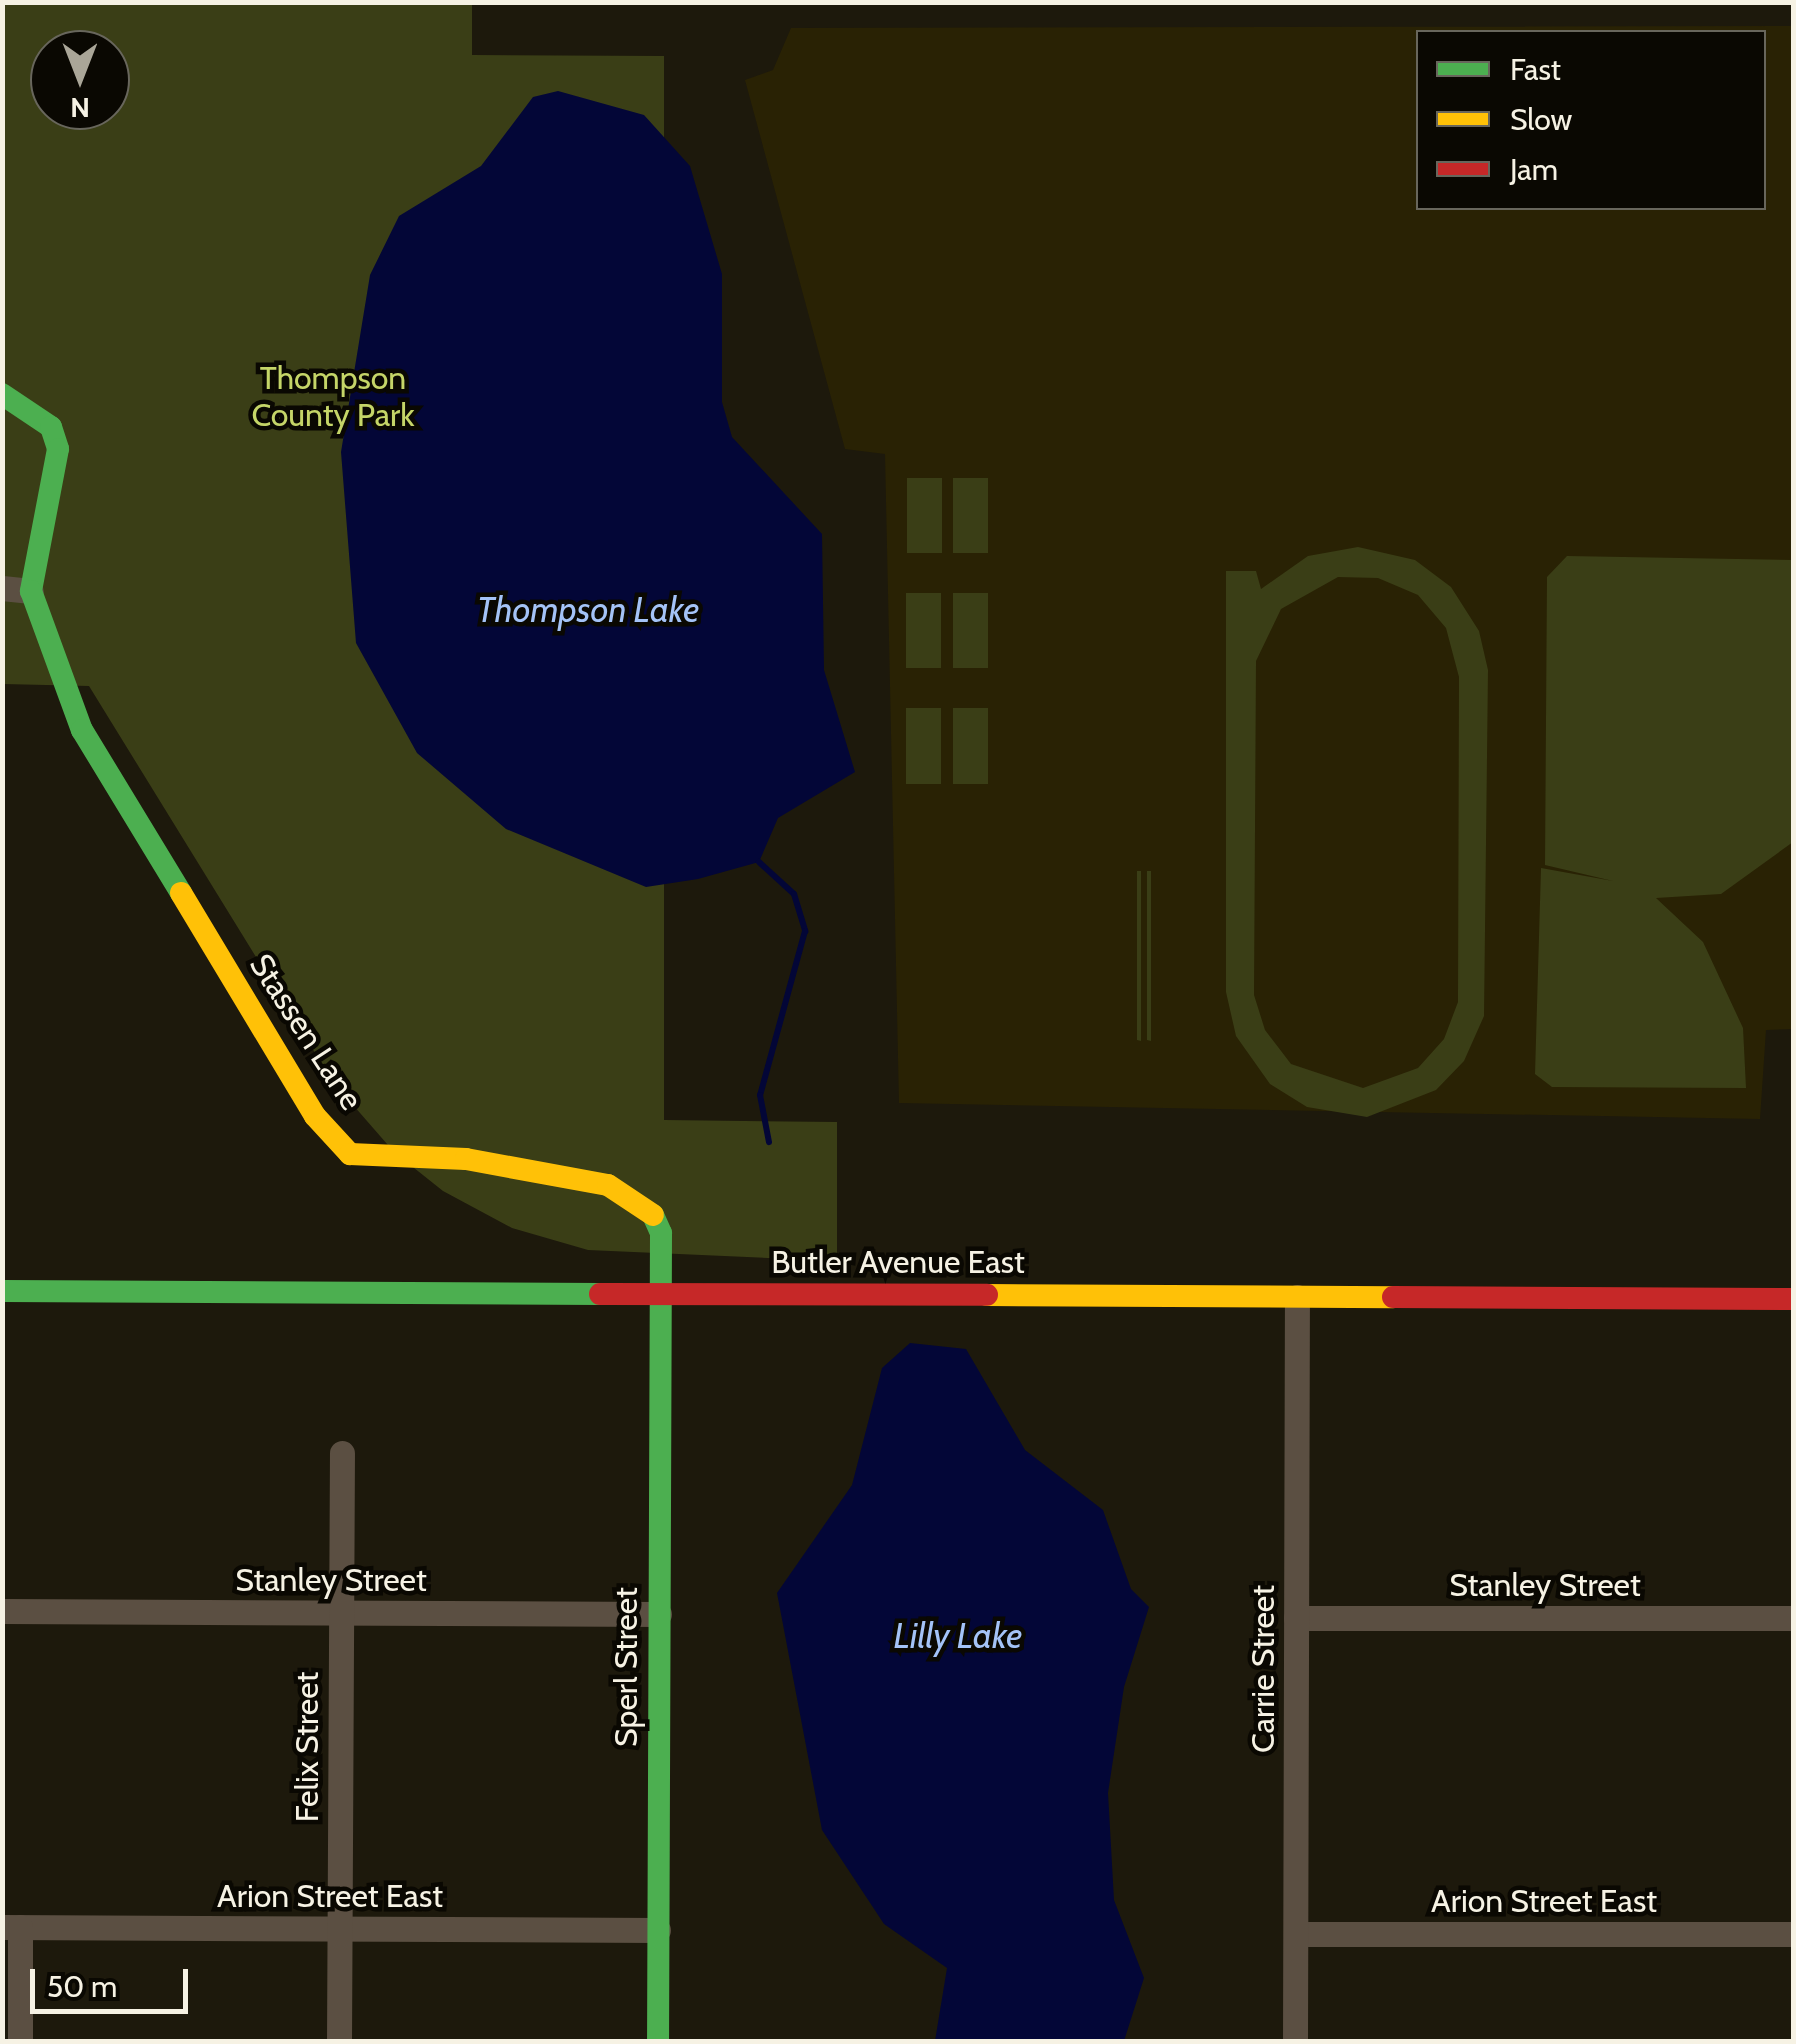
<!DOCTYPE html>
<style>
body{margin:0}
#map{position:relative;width:1796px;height:2044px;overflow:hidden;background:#1d190c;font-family:Cabin,sans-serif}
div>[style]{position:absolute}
.built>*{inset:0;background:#292204}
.green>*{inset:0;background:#3a3e16}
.water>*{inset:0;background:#030637}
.stream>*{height:6px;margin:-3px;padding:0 3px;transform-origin:3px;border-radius:3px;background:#030637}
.street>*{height:25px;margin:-12.5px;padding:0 12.5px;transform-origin:12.5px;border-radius:12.5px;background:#5b4f42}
.fast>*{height:22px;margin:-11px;padding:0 11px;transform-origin:11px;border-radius:11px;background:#4caf50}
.slow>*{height:22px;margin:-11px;padding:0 11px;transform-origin:11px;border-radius:11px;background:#ffc107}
.jam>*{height:22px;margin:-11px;padding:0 11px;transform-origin:11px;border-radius:11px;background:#c62828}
span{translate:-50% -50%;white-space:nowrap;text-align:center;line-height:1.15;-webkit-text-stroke:9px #0a0802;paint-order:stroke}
.park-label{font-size:32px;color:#c5d568}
.street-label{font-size:32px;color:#f6f2e4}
.water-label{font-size:35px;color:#a4c3f7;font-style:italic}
.frame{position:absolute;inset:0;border:5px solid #f6f2e4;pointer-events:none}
.legend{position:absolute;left:1416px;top:30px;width:350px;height:180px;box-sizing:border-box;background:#0a0802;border:2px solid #68665c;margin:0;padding:12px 18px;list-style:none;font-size:30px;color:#f6f2e4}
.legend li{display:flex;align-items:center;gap:20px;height:50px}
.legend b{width:50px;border:2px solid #68665c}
.north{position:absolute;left:30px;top:30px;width:100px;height:100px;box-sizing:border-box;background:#0a0802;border:2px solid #68665c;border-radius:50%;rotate:180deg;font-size:28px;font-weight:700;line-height:40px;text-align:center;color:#f6f2e4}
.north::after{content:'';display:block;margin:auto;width:35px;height:45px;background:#aaa698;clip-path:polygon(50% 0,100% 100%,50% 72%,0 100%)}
.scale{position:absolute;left:30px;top:1969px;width:158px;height:45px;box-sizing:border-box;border:5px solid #f6f2e4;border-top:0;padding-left:12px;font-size:30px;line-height:35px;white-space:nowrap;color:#f6f2e4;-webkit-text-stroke:8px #0a0802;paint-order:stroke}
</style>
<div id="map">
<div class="built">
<div style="clip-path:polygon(evenodd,1793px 26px,1794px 1029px,1766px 1030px,1760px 1119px,899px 1103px,885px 454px,845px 449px,745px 80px,773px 70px,791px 28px,1793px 26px,1418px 32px,1764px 32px,1764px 208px,1418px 208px,1418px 32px)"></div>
</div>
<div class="green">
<div style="clip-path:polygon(evenodd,3px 3px,472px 3px,472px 55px,664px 56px,664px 1120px,837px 1122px,837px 1261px,588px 1250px,512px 1228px,443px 1191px,394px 1152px,333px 1082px,89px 686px,3px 684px,3px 3px,50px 50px,110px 50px,110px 110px,50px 110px,50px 50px)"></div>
<div style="clip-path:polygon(907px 478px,942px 478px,942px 553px,907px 553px)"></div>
<div style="clip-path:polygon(953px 478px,988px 478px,988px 553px,953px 553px)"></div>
<div style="clip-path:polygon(evenodd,1358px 547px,1415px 560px,1451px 587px,1479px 631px,1488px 670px,1484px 1016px,1464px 1061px,1436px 1090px,1367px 1117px,1307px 1107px,1270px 1084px,1236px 1036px,1226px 992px,1226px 571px,1256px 571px,1261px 589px,1308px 556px,1358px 547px,1338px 577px,1378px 578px,1418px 595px,1446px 628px,1459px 677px,1458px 1002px,1444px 1039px,1418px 1068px,1363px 1088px,1291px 1064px,1265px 1030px,1254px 995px,1256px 661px,1281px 609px,1338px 577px)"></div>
<div style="clip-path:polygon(1567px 556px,1793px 560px,1793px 842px,1721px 894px,1656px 898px,1703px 942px,1743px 1028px,1746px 1088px,1552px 1087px,1535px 1074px,1541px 868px,1613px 881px,1545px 865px,1547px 577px)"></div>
<div style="clip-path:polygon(906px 593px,941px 593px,941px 668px,906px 668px)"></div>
<div style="clip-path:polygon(953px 593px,988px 593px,988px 668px,953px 668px)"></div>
<div style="clip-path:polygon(941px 708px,941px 784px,906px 784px,906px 708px)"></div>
<div style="clip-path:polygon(953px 708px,988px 708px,988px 784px,953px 784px)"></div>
<div style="clip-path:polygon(1137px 871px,1141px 871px,1141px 1041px,1137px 1040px)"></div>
<div style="clip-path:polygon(1147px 871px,1151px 871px,1151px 1041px,1147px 1040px)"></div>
</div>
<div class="water">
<div style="clip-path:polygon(558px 91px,644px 115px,690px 166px,722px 274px,722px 402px,732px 437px,822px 534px,824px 670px,855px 772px,778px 818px,759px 862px,698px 879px,646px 887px,506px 829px,417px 753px,356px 643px,341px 452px,370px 275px,399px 216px,481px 166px,533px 97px)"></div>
<div style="clip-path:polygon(910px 1343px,966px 1349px,1025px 1450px,1103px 1510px,1131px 1589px,1149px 1607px,1124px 1687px,1108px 1793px,1114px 1900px,1144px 1978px,1124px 2041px,935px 2041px,947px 1968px,884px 1924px,822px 1830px,777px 1593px,852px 1485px,882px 1368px)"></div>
</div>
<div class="stream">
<div style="left:759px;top:862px;width:47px;rotate:42.4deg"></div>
<div style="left:794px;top:894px;width:39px;rotate:73deg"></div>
<div style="left:805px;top:931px;width:170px;rotate:105.3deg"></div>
<div style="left:760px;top:1095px;width:48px;rotate:79.2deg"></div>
</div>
<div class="street">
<div style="left:2px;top:588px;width:29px;rotate:6deg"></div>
<div style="left:2px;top:1611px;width:657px;rotate:0.26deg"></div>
<div style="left:1296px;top:1618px;width:498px"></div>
<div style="left:2px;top:1927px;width:656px;rotate:0.26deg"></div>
<div style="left:1296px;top:1934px;width:498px"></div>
<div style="left:20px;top:2042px;width:115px;rotate:-90deg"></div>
<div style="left:339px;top:2042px;width:589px;rotate:-89.71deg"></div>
<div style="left:1295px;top:2042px;width:745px;rotate:-89.85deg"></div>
</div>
<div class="fast">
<div style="left:2px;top:394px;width:59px;rotate:34deg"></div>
<div style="left:51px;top:427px;width:23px;rotate:72deg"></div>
<div style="left:58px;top:449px;width:145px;rotate:100.8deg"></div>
<div style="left:31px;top:591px;width:148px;rotate:69.9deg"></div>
<div style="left:82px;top:730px;width:191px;rotate:58.7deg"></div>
<div style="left:653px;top:1215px;width:20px;rotate:66deg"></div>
<div style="left:661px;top:1233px;width:809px;rotate:90.21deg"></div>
<div style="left:2px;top:1291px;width:598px;rotate:0.29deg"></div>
</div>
<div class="slow">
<div style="left:181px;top:893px;width:260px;rotate:59deg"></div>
<div style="left:315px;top:1116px;width:52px;rotate:47.4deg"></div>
<div style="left:350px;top:1154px;width:116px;rotate:2.5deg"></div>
<div style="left:466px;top:1159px;width:144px;rotate:10.4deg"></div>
<div style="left:608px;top:1185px;width:54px;rotate:33.7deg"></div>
<div style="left:987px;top:1295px;width:406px;rotate:0.3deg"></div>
</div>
<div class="jam">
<div style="left:600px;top:1294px;width:387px;rotate:0.1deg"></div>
<div style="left:1393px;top:1297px;width:401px;rotate:0.3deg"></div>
</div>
<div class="park-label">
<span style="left:333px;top:397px">Thompson<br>County Park</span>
</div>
<div class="street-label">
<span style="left:306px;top:1032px;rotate:57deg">Stassen Lane</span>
<span style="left:898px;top:1262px">Butler Avenue East</span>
<span style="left:331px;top:1580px">Stanley Street</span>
<span style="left:1545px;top:1585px">Stanley Street</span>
<span style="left:626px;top:1667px;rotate:-90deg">Sperl Street</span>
<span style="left:1263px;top:1669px;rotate:-90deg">Carrie Street</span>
<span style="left:307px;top:1747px;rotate:-90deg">Felix Street</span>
<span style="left:330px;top:1896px">Arion Street East</span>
<span style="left:1544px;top:1901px">Arion Street East</span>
</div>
<div class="water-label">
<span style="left:588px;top:610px">Thompson Lake</span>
<span style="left:958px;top:1636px">Lilly Lake</span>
</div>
<div class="frame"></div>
<ul class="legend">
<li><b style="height:12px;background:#4caf50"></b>Fast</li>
<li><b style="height:12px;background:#ffc107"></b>Slow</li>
<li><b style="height:12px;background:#c62828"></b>Jam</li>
</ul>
<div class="north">N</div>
<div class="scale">50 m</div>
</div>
